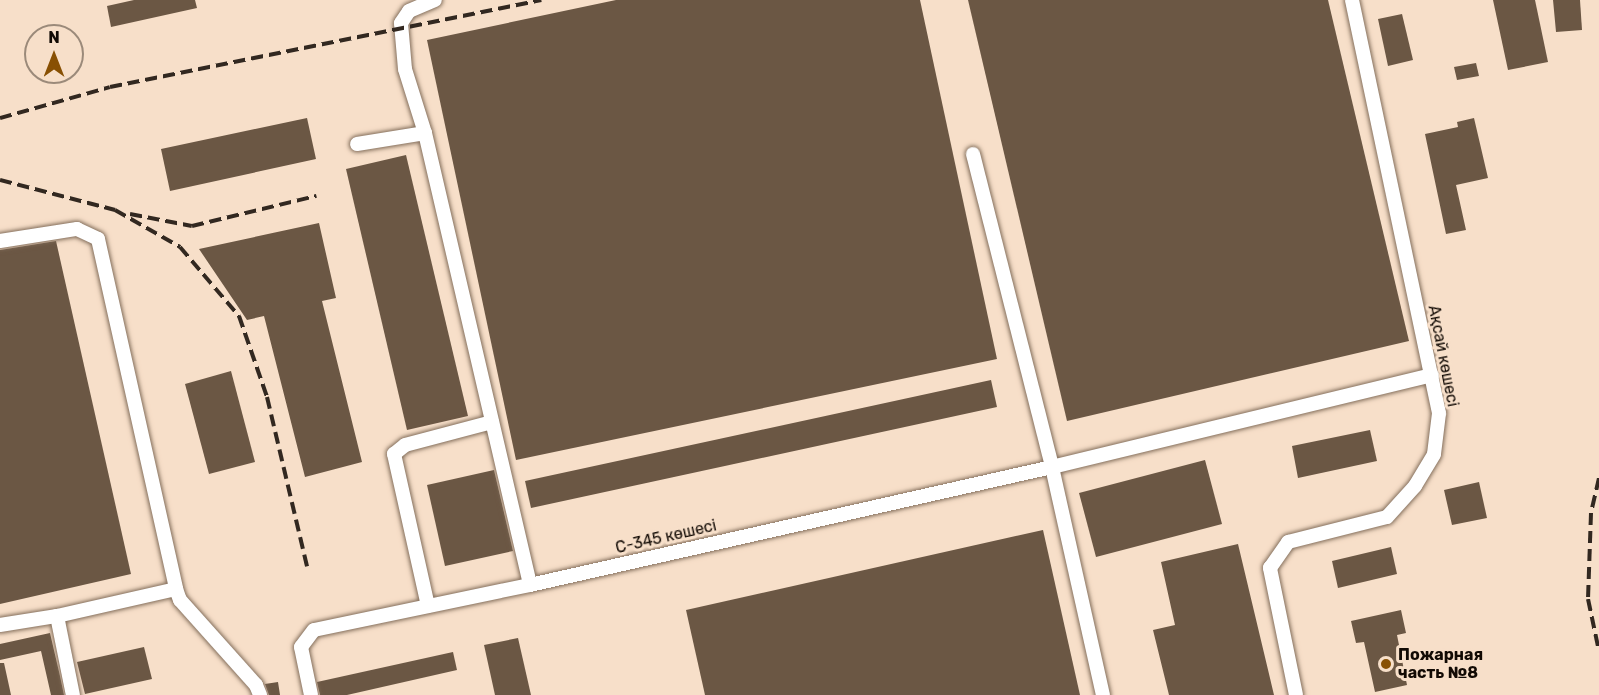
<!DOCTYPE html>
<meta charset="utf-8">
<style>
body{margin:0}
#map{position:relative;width:1599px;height:695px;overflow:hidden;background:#f7dfc9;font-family:Rubik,sans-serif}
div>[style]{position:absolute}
.building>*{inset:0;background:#6b5744}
.roads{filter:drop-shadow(0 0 2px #846f5c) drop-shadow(0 0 2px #846f5c)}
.minor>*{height:14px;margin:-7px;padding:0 7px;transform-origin:7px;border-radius:7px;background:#fff}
.rail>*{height:4px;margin-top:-2px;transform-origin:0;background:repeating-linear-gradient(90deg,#322820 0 12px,transparent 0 18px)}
.dots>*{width:16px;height:16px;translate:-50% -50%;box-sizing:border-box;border:3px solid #f7dfc9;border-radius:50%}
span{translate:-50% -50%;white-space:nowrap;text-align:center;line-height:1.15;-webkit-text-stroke:6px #f7dfc9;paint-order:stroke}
.street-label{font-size:16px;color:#120a04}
.poi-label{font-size:16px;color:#120a04;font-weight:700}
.left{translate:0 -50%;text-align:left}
.north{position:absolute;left:24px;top:24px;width:60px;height:60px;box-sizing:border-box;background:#f7dfc9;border:2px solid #9b8a7a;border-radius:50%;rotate:0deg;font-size:16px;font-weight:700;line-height:24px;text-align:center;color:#120a04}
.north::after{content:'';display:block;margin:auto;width:21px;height:27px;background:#885003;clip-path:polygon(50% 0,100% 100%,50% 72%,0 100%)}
</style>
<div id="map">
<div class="building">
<div style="clip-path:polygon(134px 0,195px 0,197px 8px,111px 27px,107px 6px)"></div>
<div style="clip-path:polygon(616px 0,920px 0,997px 359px,516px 460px,427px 40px)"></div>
<div style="clip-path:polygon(968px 0,1328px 0,1409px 341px,1067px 421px)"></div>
<div style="clip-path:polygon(1493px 0,1535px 0,1548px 62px,1508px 70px)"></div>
<div style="clip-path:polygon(1553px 0,1580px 0,1582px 30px,1556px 32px)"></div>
<div style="clip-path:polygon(1402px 14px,1413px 60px,1388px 66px,1378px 19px)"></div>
<div style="clip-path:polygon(1476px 63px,1479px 76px,1457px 80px,1454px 67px)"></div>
<div style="clip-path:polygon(307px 118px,316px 159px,170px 191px,161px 149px)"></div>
<div style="clip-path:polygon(1474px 118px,1488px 178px,1456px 185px,1466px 230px,1446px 234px,1425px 134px,1458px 127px,1457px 122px)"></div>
<div style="clip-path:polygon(406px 155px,468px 416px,407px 430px,346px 169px)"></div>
<div style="clip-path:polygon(319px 223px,336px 298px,322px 301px,362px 462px,305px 477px,264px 316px,247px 320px,199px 249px)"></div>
<div style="clip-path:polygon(56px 241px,131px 574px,0 604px,0 250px)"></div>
<div style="clip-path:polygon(231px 371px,255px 462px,209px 474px,185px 384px)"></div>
<div style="clip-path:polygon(991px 380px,997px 407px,531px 508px,525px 481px)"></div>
<div style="clip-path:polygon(1370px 430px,1377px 461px,1298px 478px,1292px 446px)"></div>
<div style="clip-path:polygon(1205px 460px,1222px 524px,1096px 557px,1079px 493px)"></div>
<div style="clip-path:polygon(494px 470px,513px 551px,445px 566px,427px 485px)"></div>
<div style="clip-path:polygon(1479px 482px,1487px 518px,1452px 525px,1444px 490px)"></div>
<div style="clip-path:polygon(1043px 530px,1080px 695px,705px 695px,686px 610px)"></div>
<div style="clip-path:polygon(1238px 544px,1274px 695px,1169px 695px,1153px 630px,1175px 625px,1161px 562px)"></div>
<div style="clip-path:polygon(1391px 547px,1397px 574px,1338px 588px,1332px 561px)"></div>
<div style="clip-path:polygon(1401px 610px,1406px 633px,1397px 635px,1407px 685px,1375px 692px,1364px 642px,1356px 643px,1351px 621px)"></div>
<div style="clip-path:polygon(50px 633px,60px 676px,64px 695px,51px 695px,41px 651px,0 660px,0 644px)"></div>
<div style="clip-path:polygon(518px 638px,531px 695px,495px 695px,484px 645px)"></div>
<div style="clip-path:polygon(144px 647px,152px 679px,85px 694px,77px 662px)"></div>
<div style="clip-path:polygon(453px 652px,457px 670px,347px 695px,320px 695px,317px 682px)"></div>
<div style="clip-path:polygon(0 663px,4px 663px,11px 695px,0 695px)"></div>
<div style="clip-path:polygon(278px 682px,280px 695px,269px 695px,265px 684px)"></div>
</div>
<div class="roads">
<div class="minor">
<div style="left:425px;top:133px;width:67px;rotate:-107.4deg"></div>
<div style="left:405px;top:69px;width:46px;rotate:-95deg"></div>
<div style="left:401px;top:23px;width:14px;rotate:-56deg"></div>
<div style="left:409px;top:11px;width:28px;rotate:-23deg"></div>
<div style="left:357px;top:144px;width:69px;rotate:-9.2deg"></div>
<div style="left:425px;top:133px;width:464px;rotate:76.9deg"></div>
<div style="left:973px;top:154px;width:323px;rotate:75.8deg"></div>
<div style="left:1052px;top:467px;width:391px;rotate:-13.6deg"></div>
<div style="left:0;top:241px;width:78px;rotate:-8.9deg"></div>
<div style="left:77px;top:229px;width:23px;rotate:25deg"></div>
<div style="left:98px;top:239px;width:359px;rotate:77.4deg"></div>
<div style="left:176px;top:589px;width:12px;rotate:70deg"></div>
<div style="left:180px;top:600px;width:114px;rotate:48.2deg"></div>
<div style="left:256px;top:685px;width:11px;rotate:68deg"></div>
<div style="left:428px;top:606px;width:156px;rotate:-102.6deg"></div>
<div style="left:394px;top:454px;width:14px;rotate:-39deg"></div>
<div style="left:405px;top:445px;width:90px;rotate:-14.8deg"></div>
<div style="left:57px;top:616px;width:122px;rotate:-12.8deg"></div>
<div style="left:0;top:625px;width:58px;rotate:-9deg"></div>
<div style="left:57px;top:616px;width:81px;rotate:78.6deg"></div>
<div style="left:311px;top:695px;width:49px;rotate:-101.8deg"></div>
<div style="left:301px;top:647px;width:21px;rotate:-53deg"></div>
<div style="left:314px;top:630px;width:221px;rotate:-11.8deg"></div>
<div style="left:530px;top:585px;width:535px;rotate:-12.74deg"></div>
<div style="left:1052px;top:467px;width:234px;rotate:77.4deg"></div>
<div style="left:1296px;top:695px;width:130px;rotate:-101.6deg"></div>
<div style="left:1270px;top:568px;width:32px;rotate:-55deg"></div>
<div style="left:1288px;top:542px;width:102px;rotate:-14.2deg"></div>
<div style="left:1387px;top:517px;width:42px;rotate:-47.9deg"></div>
<div style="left:1415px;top:486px;width:37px;rotate:-59deg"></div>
<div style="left:1434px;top:454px;width:41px;rotate:-83deg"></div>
<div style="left:1439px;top:413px;width:422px;rotate:-101.9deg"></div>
</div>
</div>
<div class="rail">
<div style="left:0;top:118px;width:114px;rotate:-15.7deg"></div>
<div style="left:110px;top:87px;width:440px;rotate:-11.4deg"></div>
<div style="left:0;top:180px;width:119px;rotate:14.6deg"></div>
<div style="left:115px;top:210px;width:75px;rotate:29.6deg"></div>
<div style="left:180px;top:247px;width:91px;rotate:49.5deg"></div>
<div style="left:239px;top:316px;width:86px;rotate:70.9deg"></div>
<div style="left:267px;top:397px;width:178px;rotate:76.7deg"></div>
<div style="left:130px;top:214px;width:63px;rotate:11deg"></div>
<div style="left:192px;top:226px;width:128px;rotate:-13.6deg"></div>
<div style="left:1599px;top:478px;width:36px;rotate:103deg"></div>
<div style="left:1591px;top:513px;width:86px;rotate:92deg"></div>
<div style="left:1588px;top:599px;width:53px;rotate:78.1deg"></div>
</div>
<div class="dots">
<div style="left:1386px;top:664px;background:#885003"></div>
</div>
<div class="street-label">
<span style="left:1443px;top:356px;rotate:79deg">Ақсай көшесі</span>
<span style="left:666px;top:537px;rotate:-13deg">С-345 көшесі</span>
</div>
<div class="poi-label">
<span class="left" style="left:1398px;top:664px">Пожарная<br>часть №8</span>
</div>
<div class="north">N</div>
</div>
